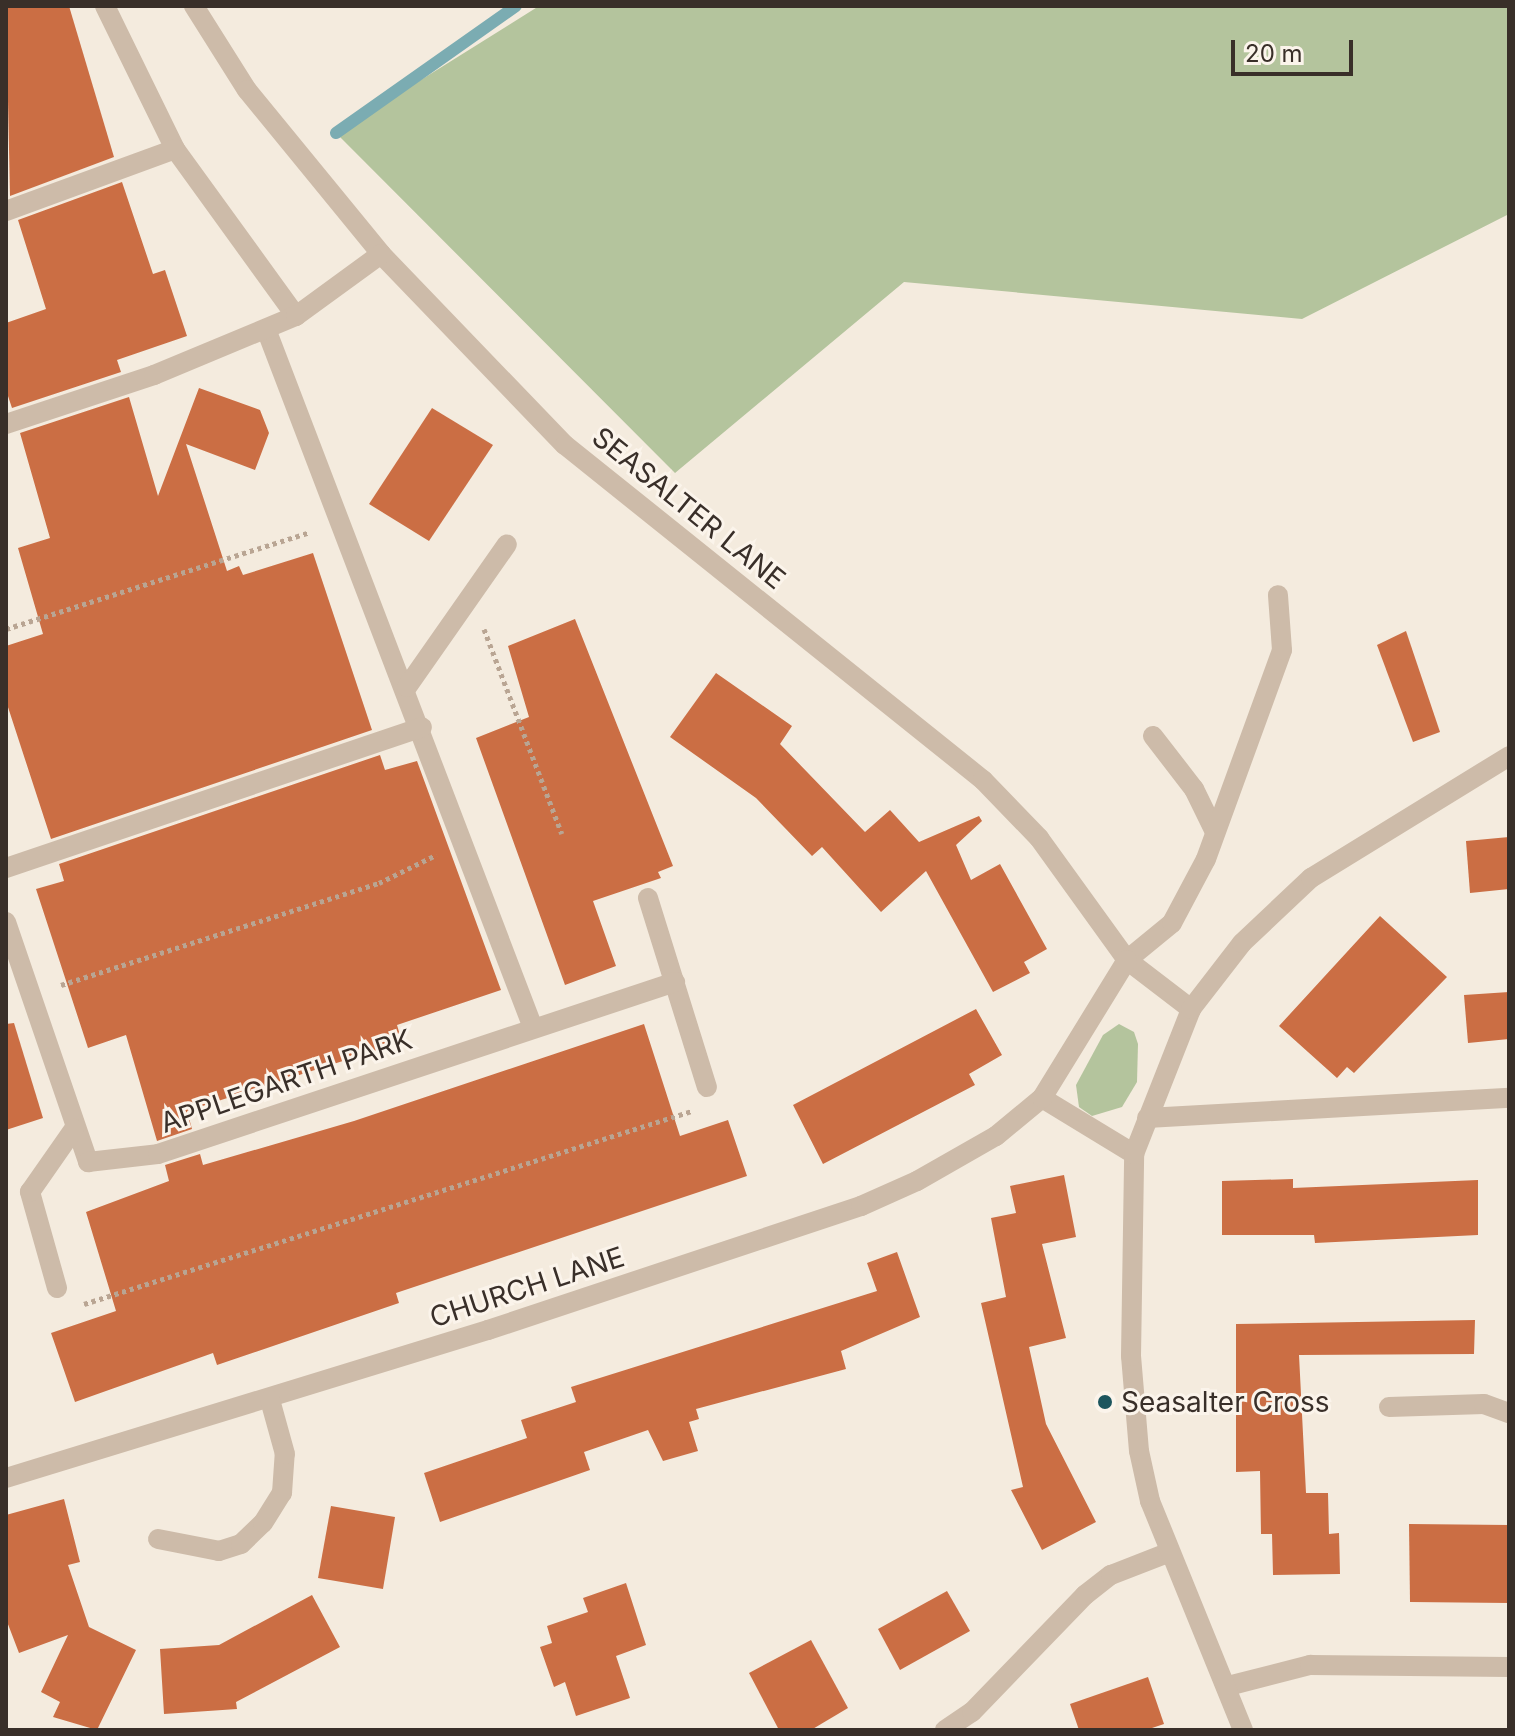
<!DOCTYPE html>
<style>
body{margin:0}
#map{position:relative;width:1515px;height:1736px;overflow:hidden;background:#f4ebde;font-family:Inter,sans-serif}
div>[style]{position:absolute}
.green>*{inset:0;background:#b4c49d}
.stream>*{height:12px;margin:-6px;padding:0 6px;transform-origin:6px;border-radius:6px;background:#7bacb2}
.building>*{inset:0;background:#cb6e44}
.path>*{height:5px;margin-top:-2.5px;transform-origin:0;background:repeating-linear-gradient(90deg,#b9a593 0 4px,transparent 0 8px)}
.service>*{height:20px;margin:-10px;padding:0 10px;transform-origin:10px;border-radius:10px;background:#cdbba9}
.minor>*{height:20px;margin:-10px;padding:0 10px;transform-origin:10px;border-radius:10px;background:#cdbba9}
.tertiary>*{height:20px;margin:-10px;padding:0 10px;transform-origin:10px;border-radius:10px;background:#cdbba9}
.dots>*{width:22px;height:22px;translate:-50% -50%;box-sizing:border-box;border:4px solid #fbf4eb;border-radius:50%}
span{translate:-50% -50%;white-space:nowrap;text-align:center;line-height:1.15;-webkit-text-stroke:6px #fbf4eb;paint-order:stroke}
.street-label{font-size:28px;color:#392f29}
.poi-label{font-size:28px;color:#392f29}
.left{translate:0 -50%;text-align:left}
.frame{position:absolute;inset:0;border:8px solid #392f29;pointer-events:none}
.scale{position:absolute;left:1231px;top:40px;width:122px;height:36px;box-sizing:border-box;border:4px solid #392f29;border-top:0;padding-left:10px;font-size:24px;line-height:28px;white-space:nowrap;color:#392f29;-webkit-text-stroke:6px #fbf4eb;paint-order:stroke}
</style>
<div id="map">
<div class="green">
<div style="clip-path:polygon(539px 6px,1509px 6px,1509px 214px,1302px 319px,904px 282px,675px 473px,336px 133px)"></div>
<div style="clip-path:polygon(1119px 1024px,1134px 1032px,1138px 1044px,1137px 1082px,1122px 1107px,1092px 1116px,1079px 1107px,1076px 1085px,1103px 1035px)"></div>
</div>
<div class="stream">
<div style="left:336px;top:133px;width:220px;rotate:-35.2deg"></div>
</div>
<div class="building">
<div style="clip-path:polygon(6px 6px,69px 6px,114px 157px,10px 196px)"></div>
<div style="clip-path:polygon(122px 182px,153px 274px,165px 270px,187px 336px,117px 360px,121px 372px,12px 408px,6px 390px,6px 323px,46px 309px,18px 220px)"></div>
<div style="clip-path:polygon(199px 388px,260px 410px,269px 433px,255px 470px,186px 444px,227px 571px,239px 566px,243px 575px,313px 553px,372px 730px,51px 839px,6px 701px,6px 646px,43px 634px,18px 548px,50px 538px,20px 433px,129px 397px,158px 496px)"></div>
<div style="clip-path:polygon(432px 408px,493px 445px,429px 541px,369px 504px)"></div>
<div style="clip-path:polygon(575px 619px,673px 866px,658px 872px,661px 878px,593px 901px,616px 966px,565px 985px,476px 738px,529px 717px,508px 646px)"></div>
<div style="clip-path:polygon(1406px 631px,1440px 732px,1413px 742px,1377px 645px)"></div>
<div style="clip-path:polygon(716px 673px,792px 726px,780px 744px,865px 832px,890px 810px,919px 842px,979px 816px,982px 821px,956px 845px,971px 880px,1000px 864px,1047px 949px,1024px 962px,1030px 973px,993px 992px,926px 871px,881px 912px,822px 847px,812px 856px,756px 798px,670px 737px)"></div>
<div style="clip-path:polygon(380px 755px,385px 770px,417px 761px,501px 990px,397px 1025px,402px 1042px,187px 1111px,192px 1129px,157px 1141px,126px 1035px,88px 1048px,36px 889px,64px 881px,59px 864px)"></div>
<div style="clip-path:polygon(1509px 837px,1509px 889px,1470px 893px,1466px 841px)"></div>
<div style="clip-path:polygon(1380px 916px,1447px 977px,1354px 1073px,1347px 1067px,1337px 1078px,1279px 1026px)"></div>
<div style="clip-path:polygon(1509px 992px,1509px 1039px,1468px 1043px,1464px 995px)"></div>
<div style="clip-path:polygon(976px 1009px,1002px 1055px,969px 1074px,975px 1085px,823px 1164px,793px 1105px)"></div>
<div style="clip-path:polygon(14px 1023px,43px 1118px,6px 1130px,6px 1024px)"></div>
<div style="clip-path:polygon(644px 1024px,680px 1136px,728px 1120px,747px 1176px,396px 1293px,399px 1303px,217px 1365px,213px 1353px,75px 1402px,51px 1333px,116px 1311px,86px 1212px,169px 1181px,165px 1165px,200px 1154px,203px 1165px,354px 1121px)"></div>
<div style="clip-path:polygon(1064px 1175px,1076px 1237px,1042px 1244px,1066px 1338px,1029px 1347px,1046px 1424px,1096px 1522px,1042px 1550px,1011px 1490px,1023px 1487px,981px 1303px,1006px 1297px,991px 1218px,1016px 1213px,1010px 1186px)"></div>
<div style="clip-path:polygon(1293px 1179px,1293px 1188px,1478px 1180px,1478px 1235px,1315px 1243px,1314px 1235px,1222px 1235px,1222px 1181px)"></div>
<div style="clip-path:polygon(897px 1252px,920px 1317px,841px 1351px,846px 1369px,696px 1409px,699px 1419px,689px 1422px,698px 1451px,663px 1461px,648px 1430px,584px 1452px,590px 1470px,440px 1522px,424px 1473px,527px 1438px,521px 1420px,576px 1402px,571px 1387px,877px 1291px,867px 1263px)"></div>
<div style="clip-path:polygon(1475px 1320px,1474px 1354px,1299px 1355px,1306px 1493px,1328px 1493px,1329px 1534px,1339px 1533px,1340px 1574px,1273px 1575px,1272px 1534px,1261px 1534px,1260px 1471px,1236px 1472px,1236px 1324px)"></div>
<div style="clip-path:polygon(64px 1499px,80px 1562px,68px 1565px,89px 1627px,136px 1650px,97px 1730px,53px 1717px,60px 1702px,41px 1692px,68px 1635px,19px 1653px,6px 1619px,6px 1515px)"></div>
<div style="clip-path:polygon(331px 1506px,395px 1517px,383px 1589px,318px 1578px)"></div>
<div style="clip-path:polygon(1409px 1524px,1509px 1525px,1509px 1603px,1410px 1602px)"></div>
<div style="clip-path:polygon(626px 1583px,646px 1645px,616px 1656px,630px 1698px,576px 1716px,565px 1682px,554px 1687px,540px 1647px,552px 1643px,547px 1626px,588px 1612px,583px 1598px)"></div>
<div style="clip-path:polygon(947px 1591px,970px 1631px,900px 1670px,878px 1629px)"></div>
<div style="clip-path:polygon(312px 1595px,340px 1647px,236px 1702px,237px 1709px,164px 1714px,160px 1649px,219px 1645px)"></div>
<div style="clip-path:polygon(811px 1640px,848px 1708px,811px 1730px,779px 1730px,749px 1673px)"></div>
<div style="clip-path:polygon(1148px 1677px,1164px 1724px,1146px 1730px,1079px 1730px,1070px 1704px)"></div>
</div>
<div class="path">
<div style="left:6px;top:629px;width:319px;rotate:-17.7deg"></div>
<div style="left:484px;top:629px;width:219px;rotate:69.2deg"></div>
<div style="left:61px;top:985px;width:334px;rotate:-17.8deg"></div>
<div style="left:379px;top:883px;width:64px;rotate:-26.2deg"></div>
<div style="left:84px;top:1304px;width:638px;rotate:-17.61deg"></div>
</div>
<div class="service">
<div style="left:1153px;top:736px;width:67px;rotate:52.3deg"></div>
<div style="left:1194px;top:789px;width:48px;rotate:64deg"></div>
<div style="left:1127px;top:960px;width:58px;rotate:-39.4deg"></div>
<div style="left:1172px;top:923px;width:72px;rotate:-62deg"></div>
<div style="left:1206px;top:859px;width:222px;rotate:-70deg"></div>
<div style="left:1282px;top:650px;width:55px;rotate:-94.2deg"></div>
<div style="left:1389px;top:1407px;width:95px;rotate:-1.8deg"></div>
<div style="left:1484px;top:1404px;width:27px;rotate:20deg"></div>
</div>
<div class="minor">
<div style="left:105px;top:6px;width:159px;rotate:63.9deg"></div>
<div style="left:175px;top:149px;width:206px;rotate:54.1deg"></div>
<div style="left:194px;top:6px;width:99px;rotate:57.8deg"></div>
<div style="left:247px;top:90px;width:212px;rotate:50.7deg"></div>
<div style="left:381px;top:254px;width:265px;rotate:46.1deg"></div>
<div style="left:565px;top:445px;width:536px;rotate:38.71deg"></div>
<div style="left:983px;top:780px;width:81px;rotate:46deg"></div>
<div style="left:1039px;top:838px;width:150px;rotate:54.2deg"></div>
<div style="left:1127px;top:960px;width:81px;rotate:37.4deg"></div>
<div style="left:6px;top:211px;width:180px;rotate:-20.1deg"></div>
<div style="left:266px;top:329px;width:748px;rotate:69.09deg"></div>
<div style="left:6px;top:424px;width:156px;rotate:-18.3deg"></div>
<div style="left:154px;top:375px;width:154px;rotate:-22.6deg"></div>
<div style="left:296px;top:316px;width:105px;rotate:-36.1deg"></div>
<div style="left:407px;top:687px;width:174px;rotate:-55deg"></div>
<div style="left:6px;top:868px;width:439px;rotate:-18.7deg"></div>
<div style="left:648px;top:898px;width:198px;rotate:72.7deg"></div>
<div style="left:6px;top:922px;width:254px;rotate:71.1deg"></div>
<div style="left:88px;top:1162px;width:70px;rotate:-6.5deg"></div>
<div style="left:158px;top:1154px;width:545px;rotate:-18.4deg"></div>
<div style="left:1042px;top:1098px;width:108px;rotate:31.3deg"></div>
<div style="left:1147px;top:1118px;width:363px;rotate:-3.2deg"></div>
<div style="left:57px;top:1288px;width:100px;rotate:-105.7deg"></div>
<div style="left:30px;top:1192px;width:77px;rotate:-55.1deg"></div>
<div style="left:6px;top:1478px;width:504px;rotate:-17.07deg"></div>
<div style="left:488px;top:1330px;width:393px;rotate:-18.4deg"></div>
<div style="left:861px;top:1206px;width:61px;rotate:-24.1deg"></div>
<div style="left:917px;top:1181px;width:91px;rotate:-29.7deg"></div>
<div style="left:996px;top:1136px;width:60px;rotate:-39.6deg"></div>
<div style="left:1042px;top:1098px;width:162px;rotate:-58.4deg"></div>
<div style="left:158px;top:1539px;width:62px;rotate:11.1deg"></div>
<div style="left:219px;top:1551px;width:23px;rotate:-18deg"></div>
<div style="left:241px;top:1544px;width:30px;rotate:-44deg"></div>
<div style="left:263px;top:1523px;width:36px;rotate:-58deg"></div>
<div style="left:282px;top:1493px;width:39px;rotate:-86deg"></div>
<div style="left:285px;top:1454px;width:56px;rotate:-105.5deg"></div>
<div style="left:1228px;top:1686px;width:85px;rotate:-14.4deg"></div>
<div style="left:1310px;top:1665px;width:199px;rotate:0.6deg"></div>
<div style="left:945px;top:1730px;width:32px;rotate:-34deg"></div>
<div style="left:972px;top:1712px;width:163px;rotate:-46deg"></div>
<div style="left:1085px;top:1595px;width:33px;rotate:-38deg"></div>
<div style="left:1111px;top:1575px;width:63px;rotate:-21.3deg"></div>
</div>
<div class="tertiary">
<div style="left:1243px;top:1730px;width:247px;rotate:-112.1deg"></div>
<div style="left:1150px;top:1501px;width:51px;rotate:-102.4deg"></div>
<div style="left:1139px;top:1451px;width:95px;rotate:-94.8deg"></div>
<div style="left:1131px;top:1356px;width:202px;rotate:-89.1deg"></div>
<div style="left:1134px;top:1154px;width:156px;rotate:-68.5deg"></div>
<div style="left:1191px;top:1009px;width:83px;rotate:-52.3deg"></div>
<div style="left:1242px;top:943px;width:95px;rotate:-43.3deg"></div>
<div style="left:1311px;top:878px;width:233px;rotate:-31.6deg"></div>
</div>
<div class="dots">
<div style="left:1105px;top:1402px;background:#1c555d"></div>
</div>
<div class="street-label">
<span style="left:689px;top:508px;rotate:39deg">SEASALTER LANE</span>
<span style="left:286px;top:1081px;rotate:-19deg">APPLEGARTH PARK</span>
<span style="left:527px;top:1287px;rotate:-18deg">CHURCH LANE</span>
</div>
<div class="poi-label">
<span class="left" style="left:1121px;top:1402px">Seasalter Cross</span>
</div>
<div class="frame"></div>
<div class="scale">20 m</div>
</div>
